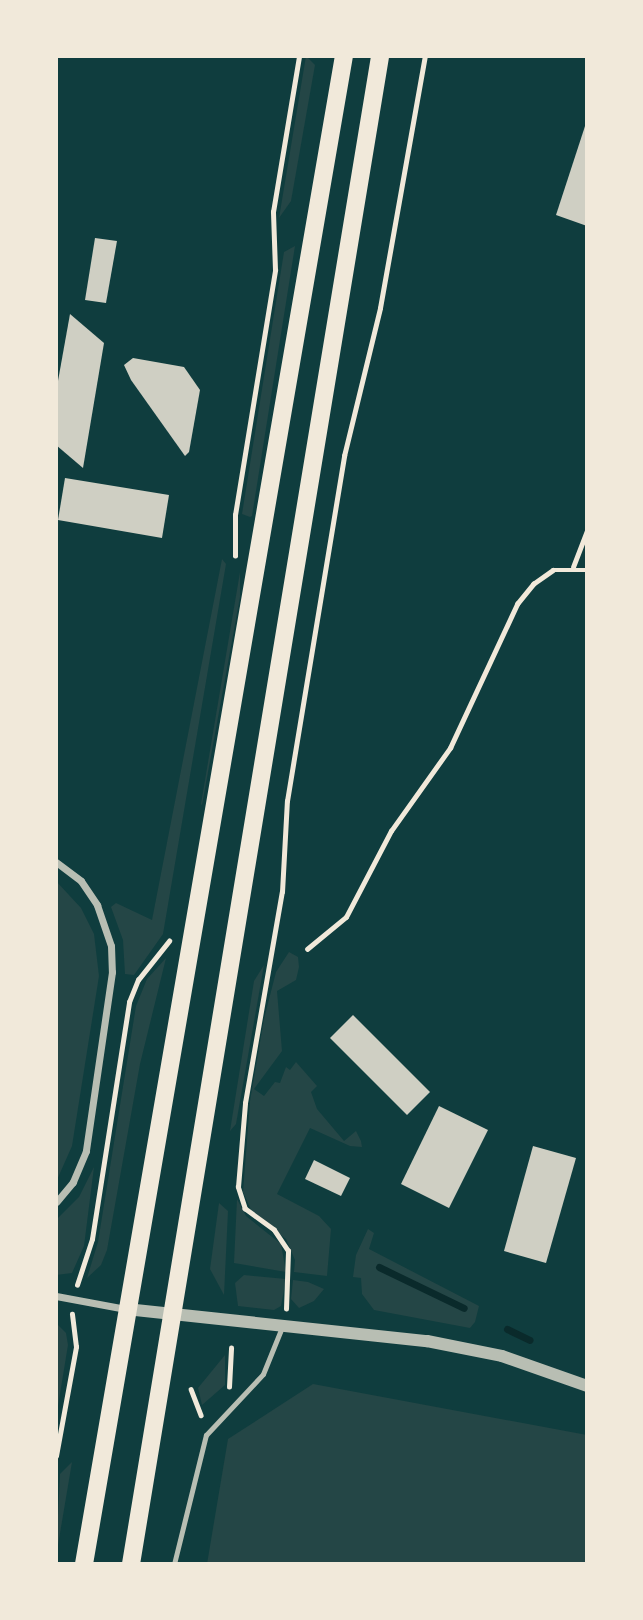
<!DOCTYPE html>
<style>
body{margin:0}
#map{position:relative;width:643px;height:1620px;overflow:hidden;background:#0f3d3e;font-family:"PT Sans Narrow",sans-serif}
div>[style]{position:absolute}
.green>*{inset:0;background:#244646}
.stream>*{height:7px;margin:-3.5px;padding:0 3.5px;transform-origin:3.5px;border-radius:3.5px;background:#0a2a2b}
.building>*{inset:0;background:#cfcfc3}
.path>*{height:4.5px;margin:-2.25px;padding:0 2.25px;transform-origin:2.25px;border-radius:2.25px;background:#f1e9da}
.service>*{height:5px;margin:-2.5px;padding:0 2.5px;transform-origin:2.5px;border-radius:2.5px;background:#b8beb3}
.minor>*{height:7px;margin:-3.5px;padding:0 3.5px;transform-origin:3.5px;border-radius:3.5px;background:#b8beb3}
.tertiary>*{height:12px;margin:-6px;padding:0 6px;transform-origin:6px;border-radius:6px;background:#b8beb3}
.primary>*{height:18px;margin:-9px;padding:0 9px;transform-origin:9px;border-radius:9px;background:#f1e9da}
span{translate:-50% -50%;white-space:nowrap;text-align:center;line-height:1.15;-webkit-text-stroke:7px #f1e9da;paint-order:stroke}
.frame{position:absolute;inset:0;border:58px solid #f1e9da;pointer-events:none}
</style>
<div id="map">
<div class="green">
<div style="clip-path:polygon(306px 56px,315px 65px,291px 201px,279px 218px)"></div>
<div style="clip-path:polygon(295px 246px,252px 516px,250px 517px,242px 514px,284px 252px)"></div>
<div style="clip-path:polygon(222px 559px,226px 564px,163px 934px,134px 975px,125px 974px,123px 940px,111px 907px,116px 903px,152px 920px)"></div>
<div style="clip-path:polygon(240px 572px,240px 597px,202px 805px,201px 804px)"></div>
<div style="clip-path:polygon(56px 881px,81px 908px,94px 934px,99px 976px,72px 1146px,56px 1182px)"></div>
<div style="clip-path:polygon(289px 952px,298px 957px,299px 967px,296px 980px,277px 991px,282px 1051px,254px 1089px,264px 1096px,275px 1082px,280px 1083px,286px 1067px,290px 1070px,296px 1062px,317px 1086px,311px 1092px,317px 1109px,344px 1141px,356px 1131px,361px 1141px,362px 1147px,350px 1146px,310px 1128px,277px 1194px,319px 1216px,331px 1229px,327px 1276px,294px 1272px,295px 1260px,286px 1239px,252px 1212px,243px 1192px,250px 1101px,264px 1019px,276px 972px)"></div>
<div style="clip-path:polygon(166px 958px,140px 1064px,107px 1250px,101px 1265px,87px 1278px,98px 1242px,136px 1006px,147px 979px)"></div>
<div style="clip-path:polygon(264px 965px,236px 1124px,230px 1131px,254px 981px)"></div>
<div style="clip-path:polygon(94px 1167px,84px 1246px,72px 1273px,56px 1275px,56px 1220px,79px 1197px)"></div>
<div style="clip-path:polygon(237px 1199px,246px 1216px,281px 1244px,286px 1272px,234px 1263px)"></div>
<div style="clip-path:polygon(219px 1203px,228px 1211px,224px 1295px,210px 1269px)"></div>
<div style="clip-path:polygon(368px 1229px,374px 1233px,369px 1249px,479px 1306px,475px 1322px,470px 1328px,374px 1310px,362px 1294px,361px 1278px,353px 1277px,356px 1255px)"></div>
<div style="clip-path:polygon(244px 1275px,286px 1279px,281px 1306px,274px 1310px,238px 1306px,235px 1283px)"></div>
<div style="clip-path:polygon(293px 1280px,308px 1282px,324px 1289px,314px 1301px,299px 1308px,291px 1299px)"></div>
<div style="clip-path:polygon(56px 1323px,66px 1333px,68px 1345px,56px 1418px)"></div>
<div style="clip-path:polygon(225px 1355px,225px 1385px,202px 1405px,198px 1388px)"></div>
<div style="clip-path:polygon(313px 1384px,587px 1435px,587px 1564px,207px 1564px,228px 1439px)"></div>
<div style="clip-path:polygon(72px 1462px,56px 1557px,60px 1474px)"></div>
</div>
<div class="stream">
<div style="left:379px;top:1267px;width:94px;rotate:25.8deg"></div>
<div style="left:507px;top:1329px;width:25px;rotate:26deg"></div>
</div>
<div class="building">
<div style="clip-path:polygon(587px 120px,587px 226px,556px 215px)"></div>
<div style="clip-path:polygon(95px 238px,117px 241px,106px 303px,85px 300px)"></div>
<div style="clip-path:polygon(70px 314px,104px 343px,83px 468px,56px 445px,56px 392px)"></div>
<div style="clip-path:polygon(133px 358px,184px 367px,200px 390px,189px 452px,185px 456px,131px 380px,124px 365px)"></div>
<div style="clip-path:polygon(65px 478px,169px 495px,162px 538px,58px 520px)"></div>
<div style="clip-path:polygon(353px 1015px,430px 1092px,407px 1115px,330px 1038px)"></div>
<div style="clip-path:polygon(439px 1106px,488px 1130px,449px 1208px,401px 1184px)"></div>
<div style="clip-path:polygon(533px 1146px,576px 1158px,546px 1263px,504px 1251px)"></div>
<div style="clip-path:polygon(314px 1160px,350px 1178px,341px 1196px,305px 1179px)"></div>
</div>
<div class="path">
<div style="left:235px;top:556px;width:41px;rotate:-90deg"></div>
<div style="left:235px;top:515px;width:248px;rotate:-80.7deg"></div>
<div style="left:275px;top:270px;width:58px;rotate:-92deg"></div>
<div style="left:273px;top:212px;width:158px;rotate:-80.5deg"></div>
<div style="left:573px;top:567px;width:40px;rotate:-69deg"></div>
<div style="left:307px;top:949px;width:50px;rotate:-39.4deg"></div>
<div style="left:346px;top:917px;width:97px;rotate:-62.4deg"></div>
<div style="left:391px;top:831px;width:102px;rotate:-54.6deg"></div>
<div style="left:450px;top:748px;width:159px;rotate:-65deg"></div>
<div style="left:517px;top:604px;width:26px;rotate:-51deg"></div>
<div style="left:533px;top:584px;width:24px;rotate:-35deg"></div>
<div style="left:553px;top:570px;width:34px"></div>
<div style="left:77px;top:1285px;width:48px;rotate:-71.9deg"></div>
<div style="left:92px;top:1239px;width:240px;rotate:-81.1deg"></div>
<div style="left:129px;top:1002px;width:24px;rotate:-68deg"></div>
<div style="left:138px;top:980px;width:50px;rotate:-51.5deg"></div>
<div style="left:286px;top:1309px;width:58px;rotate:-88deg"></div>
<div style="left:288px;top:1251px;width:25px;rotate:-124deg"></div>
<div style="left:274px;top:1230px;width:36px;rotate:-144deg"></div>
<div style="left:245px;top:1209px;width:23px;rotate:-108deg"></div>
<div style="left:238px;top:1187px;width:84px;rotate:-85.2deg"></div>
<div style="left:245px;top:1103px;width:214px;rotate:-80.1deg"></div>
<div style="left:282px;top:892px;width:91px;rotate:-86.9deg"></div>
<div style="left:287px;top:801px;width:350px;rotate:-80.6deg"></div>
<div style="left:344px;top:456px;width:152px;rotate:-76.3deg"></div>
<div style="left:380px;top:308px;width:256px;rotate:-79.9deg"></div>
<div style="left:229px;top:1387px;width:39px;rotate:-87deg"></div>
<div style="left:191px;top:1389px;width:28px;rotate:69deg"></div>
<div style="left:56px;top:1456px;width:111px;rotate:-79.6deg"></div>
<div style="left:76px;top:1347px;width:33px;rotate:-97deg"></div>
</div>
<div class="service">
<div style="left:174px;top:1564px;width:133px;rotate:-76.1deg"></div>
<div style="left:206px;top:1435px;width:83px;rotate:-46.9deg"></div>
<div style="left:263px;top:1374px;width:51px;rotate:-68deg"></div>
</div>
<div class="minor">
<div style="left:56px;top:862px;width:31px;rotate:37deg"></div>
<div style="left:81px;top:881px;width:29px;rotate:56deg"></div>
<div style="left:97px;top:905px;width:43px;rotate:71.1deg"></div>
<div style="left:111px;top:946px;width:26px;rotate:88deg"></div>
<div style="left:112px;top:972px;width:181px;rotate:98.3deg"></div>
<div style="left:86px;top:1151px;width:34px;rotate:113deg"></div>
<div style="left:73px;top:1182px;width:26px;rotate:130deg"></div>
<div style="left:56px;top:1296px;width:71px;rotate:10.5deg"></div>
</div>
<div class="tertiary">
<div style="left:126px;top:1309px;width:303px;rotate:6.1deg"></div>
<div style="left:427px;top:1341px;width:76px;rotate:11.3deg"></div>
<div style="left:502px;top:1356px;width:90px;rotate:19.4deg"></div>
</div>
<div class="primary">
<div style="left:84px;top:1564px;width:1530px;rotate:-80.22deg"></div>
<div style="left:131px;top:1564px;width:1528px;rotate:-80.62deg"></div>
</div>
<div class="frame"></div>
</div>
